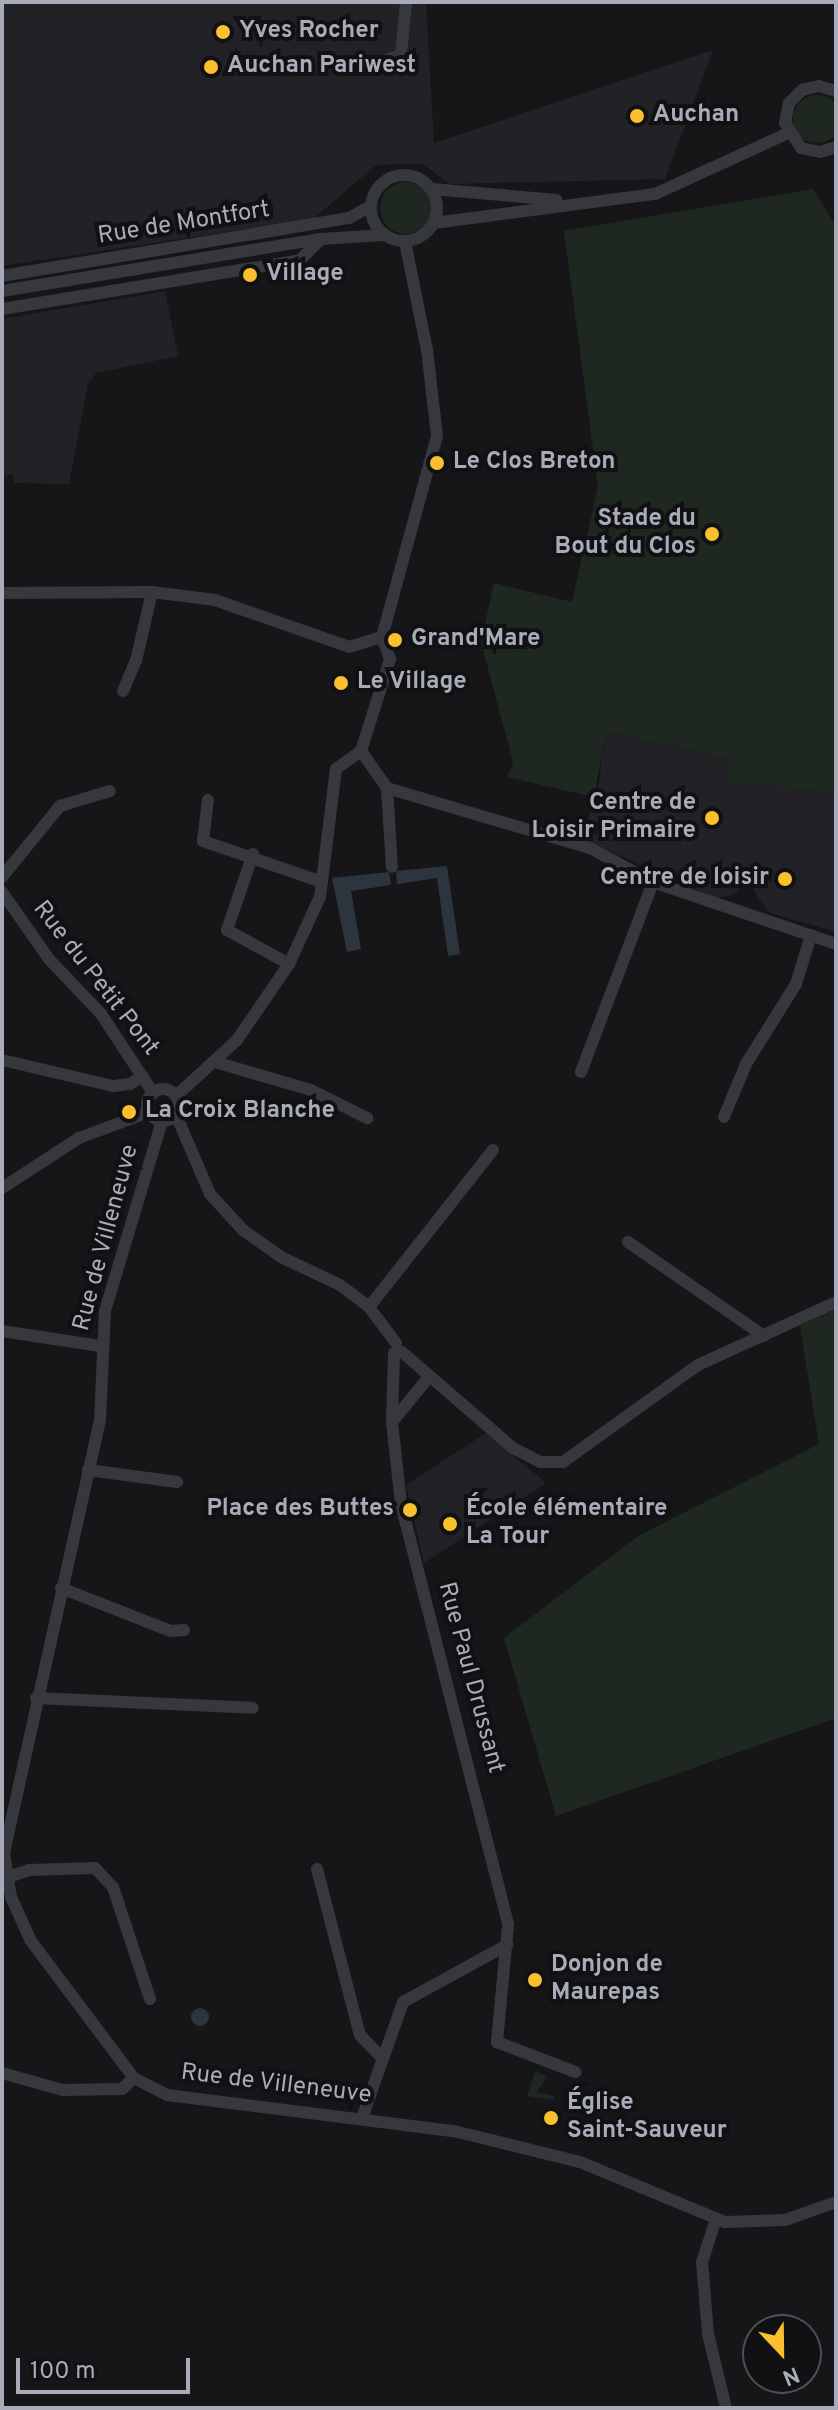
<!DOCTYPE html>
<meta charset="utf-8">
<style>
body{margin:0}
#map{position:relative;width:838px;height:2410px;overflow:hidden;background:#161618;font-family:Overpass,sans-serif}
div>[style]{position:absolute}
.built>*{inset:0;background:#222226}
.green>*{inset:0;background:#1e2720}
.round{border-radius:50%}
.water>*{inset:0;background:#2c353d}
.minor>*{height:12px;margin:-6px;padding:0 6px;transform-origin:6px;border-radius:6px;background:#37383e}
.minor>.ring{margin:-6px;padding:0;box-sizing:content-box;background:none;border:12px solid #37383e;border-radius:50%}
.dots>*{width:22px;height:22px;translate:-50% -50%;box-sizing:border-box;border:4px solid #111113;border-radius:50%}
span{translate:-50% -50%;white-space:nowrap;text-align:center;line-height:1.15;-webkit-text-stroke:8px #111113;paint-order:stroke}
.poi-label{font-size:24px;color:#a8acb9;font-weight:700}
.left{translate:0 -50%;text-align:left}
.right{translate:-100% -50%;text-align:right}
.street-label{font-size:24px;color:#a8acb9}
.frame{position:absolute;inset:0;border:4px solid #a8acb9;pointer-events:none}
.north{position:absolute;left:742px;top:2314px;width:80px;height:80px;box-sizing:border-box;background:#111113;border:2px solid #4d4f55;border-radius:50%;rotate:158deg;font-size:22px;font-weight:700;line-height:32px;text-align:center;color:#a8acb9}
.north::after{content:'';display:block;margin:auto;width:28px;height:36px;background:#f9bf2d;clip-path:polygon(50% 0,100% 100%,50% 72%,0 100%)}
.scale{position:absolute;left:16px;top:2358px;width:174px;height:36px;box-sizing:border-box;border:4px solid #a8acb9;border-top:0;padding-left:10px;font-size:24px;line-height:28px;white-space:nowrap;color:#a8acb9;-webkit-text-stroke:6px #111113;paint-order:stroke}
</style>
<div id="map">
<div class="built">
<div style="clip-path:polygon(2px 2px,426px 2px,434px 143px,713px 50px,665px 179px,450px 184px,423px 164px,376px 165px,313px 219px,2px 266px)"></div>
<div style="clip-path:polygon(165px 291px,178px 356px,96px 373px,88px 384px,69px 484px,14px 483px,13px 474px,2px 476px,2px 319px)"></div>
<div style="clip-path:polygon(605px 732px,730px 759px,730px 782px,836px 793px,836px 932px,768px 912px,751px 886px,743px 883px,733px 895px,716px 898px,582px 839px,599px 783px)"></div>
<div style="clip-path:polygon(486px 1433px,546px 1483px,424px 1563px,406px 1485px)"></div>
</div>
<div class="green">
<div class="round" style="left:793px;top:95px;width:48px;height:48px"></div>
<div class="round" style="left:380px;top:182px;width:52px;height:52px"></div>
<div style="clip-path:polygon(813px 189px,836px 226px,836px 793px,730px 782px,730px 759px,606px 732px,594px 797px,507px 777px,513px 762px,481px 642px,494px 583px,572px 602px,598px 486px,564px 231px)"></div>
<div style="clip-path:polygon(836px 1309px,836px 1718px,556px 1816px,504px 1638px,638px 1536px,819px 1444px,800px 1326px)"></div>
<div style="clip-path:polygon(535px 2071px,547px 2076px,537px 2092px,554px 2096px,553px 2100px,527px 2096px)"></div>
</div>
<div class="water">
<div style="clip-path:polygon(447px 866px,460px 954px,448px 956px,437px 878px,397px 884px,396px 871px)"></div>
<div style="clip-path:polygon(389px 872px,391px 885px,351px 891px,361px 949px,347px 952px,332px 878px)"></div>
<div class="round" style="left:191px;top:2008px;width:18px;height:18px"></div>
</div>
<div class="minor">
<div style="left:387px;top:60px;width:15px;rotate:-20deg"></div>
<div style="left:401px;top:55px;width:53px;rotate:-84.6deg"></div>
<div style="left:836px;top:91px;width:18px;rotate:-164deg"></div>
<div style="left:819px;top:86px;width:17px;rotate:167deg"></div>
<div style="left:802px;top:90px;width:18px;rotate:135deg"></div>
<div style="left:789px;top:103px;width:20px;rotate:101deg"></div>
<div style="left:785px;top:123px;width:30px;rotate:57deg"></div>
<div style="left:801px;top:148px;width:19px;rotate:12deg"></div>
<div style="left:820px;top:152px;width:17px;rotate:-17deg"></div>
<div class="ring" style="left:371px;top:175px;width:54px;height:54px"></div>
<div style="left:432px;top:189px;width:125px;rotate:5deg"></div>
<div style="left:434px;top:223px;width:223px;rotate:-7.5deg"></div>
<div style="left:655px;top:194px;width:146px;rotate:-24.6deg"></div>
<div style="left:2px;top:276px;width:352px;rotate:-9.5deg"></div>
<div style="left:349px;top:218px;width:25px;rotate:-29deg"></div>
<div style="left:2px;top:291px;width:323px;rotate:-9.3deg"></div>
<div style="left:321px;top:239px;width:63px;rotate:-3.6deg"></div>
<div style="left:2px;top:309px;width:302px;rotate:-9.3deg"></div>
<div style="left:300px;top:260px;width:27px;rotate:-45deg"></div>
<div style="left:2px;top:593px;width:150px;rotate:-0.4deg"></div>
<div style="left:152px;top:592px;width:64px;rotate:7.2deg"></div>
<div style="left:215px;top:600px;width:142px;rotate:19.3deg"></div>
<div style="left:349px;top:647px;width:34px;rotate:-17deg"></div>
<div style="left:382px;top:637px;width:208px;rotate:-74.7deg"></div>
<div style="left:437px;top:436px;width:87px;rotate:-96.6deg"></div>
<div style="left:427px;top:350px;width:110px;rotate:-101.5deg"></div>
<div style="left:123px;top:691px;width:33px;rotate:-67deg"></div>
<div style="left:136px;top:661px;width:71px;rotate:-76.9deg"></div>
<div style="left:361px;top:751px;width:45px;rotate:54.9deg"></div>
<div style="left:387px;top:788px;width:212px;rotate:16.5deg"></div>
<div style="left:590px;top:848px;width:72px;rotate:28.4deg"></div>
<div style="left:653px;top:882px;width:193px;rotate:18.7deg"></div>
<div style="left:361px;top:751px;width:96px;rotate:-72.5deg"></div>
<div style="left:390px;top:659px;width:23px;rotate:-110deg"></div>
<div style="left:387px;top:788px;width:79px;rotate:86.4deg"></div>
<div style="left:208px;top:800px;width:41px;rotate:97deg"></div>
<div style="left:203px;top:841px;width:126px;rotate:19deg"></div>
<div style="left:253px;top:854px;width:80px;rotate:108.9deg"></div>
<div style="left:227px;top:930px;width:71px;rotate:28.7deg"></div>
<div style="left:2px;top:877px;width:92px;rotate:-50.8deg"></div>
<div style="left:60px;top:806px;width:52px;rotate:-16.7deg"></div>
<div style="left:2px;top:892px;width:82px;rotate:55deg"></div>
<div style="left:49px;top:959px;width:76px;rotate:46.6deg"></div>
<div style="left:101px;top:1014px;width:95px;rotate:56.6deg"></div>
<div style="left:2px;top:1060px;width:114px;rotate:13.2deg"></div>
<div style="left:113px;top:1086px;width:17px;rotate:-7deg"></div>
<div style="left:130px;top:1084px;width:15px;rotate:-32deg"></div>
<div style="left:215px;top:1062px;width:100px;rotate:16.3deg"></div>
<div style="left:311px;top:1090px;width:63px;rotate:26.6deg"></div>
<div style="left:581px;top:1072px;width:203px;rotate:-69.2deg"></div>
<div class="ring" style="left:147px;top:1089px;width:20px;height:20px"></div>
<div style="left:176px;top:1096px;width:83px;rotate:-42.6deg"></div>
<div style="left:237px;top:1040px;width:92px;rotate:-55.6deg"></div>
<div style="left:289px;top:964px;width:74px;rotate:-65.2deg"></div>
<div style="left:320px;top:897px;width:129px;rotate:-82.9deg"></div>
<div style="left:336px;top:769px;width:31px;rotate:-36deg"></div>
<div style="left:176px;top:1115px;width:86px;rotate:66.7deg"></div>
<div style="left:210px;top:1194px;width:49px;rotate:47.5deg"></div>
<div style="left:243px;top:1230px;width:47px;rotate:35.4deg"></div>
<div style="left:281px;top:1257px;width:65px;rotate:25.4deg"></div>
<div style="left:340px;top:1285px;width:36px;rotate:37deg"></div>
<div style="left:369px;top:1307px;width:45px;rotate:53.1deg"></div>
<div style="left:724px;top:1117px;width:57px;rotate:-67.5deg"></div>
<div style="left:746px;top:1064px;width:94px;rotate:-58deg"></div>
<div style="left:796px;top:984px;width:51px;rotate:-73deg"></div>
<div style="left:162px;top:1121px;width:198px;rotate:106.7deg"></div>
<div style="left:105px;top:1311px;width:109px;rotate:92.6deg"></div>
<div style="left:100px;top:1420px;width:444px;rotate:102.5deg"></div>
<div style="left:4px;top:1853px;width:45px;rotate:81deg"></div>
<div style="left:11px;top:1897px;width:48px;rotate:65.6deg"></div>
<div style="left:31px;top:1941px;width:171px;rotate:53.1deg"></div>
<div style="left:134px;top:2078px;width:37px;rotate:27deg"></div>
<div style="left:167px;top:2095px;width:293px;rotate:7.2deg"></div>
<div style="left:458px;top:2132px;width:126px;rotate:13.8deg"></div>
<div style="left:580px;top:2162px;width:157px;rotate:22.5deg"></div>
<div style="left:725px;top:2222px;width:60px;rotate:-1.9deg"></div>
<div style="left:785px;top:2220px;width:54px;rotate:-19.4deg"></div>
<div style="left:2px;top:1188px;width:92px;rotate:-33deg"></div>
<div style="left:79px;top:1138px;width:75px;rotate:-20.4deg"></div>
<div style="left:628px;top:1242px;width:165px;rotate:34.7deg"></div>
<div style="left:369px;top:1307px;width:200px;rotate:-51.7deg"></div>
<div style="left:2px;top:1331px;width:99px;rotate:8.7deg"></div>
<div style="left:402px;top:1352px;width:147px;rotate:40.9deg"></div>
<div style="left:513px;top:1448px;width:31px;rotate:27deg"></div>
<div style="left:541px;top:1462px;width:22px"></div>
<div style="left:563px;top:1462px;width:166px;rotate:-35.7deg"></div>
<div style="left:698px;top:1365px;width:152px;rotate:-24.5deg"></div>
<div style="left:394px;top:1353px;width:69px;rotate:91.7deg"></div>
<div style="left:392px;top:1422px;width:82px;rotate:83.7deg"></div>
<div style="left:401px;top:1504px;width:434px;rotate:75.7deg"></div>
<div style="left:508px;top:1925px;width:118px;rotate:95.4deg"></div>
<div style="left:497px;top:2042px;width:84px;rotate:21deg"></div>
<div style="left:392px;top:1422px;width:58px;rotate:-50.6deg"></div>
<div style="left:88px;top:1470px;width:90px;rotate:7.7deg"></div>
<div style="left:61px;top:1588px;width:118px;rotate:21.4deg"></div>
<div style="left:171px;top:1631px;width:13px;rotate:-4deg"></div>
<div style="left:36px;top:1698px;width:217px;rotate:2.6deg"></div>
<div style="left:317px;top:1869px;width:171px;rotate:75.5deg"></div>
<div style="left:360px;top:2035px;width:29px;rotate:46deg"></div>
<div style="left:6px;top:1878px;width:24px;rotate:-19deg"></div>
<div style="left:29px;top:1870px;width:66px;rotate:-1.7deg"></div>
<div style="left:95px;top:1868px;width:26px;rotate:47deg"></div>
<div style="left:113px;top:1887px;width:118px;rotate:71.7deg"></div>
<div style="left:2px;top:2073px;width:63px;rotate:15.6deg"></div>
<div style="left:63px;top:2090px;width:59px;rotate:-1deg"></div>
<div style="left:122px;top:2089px;width:16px;rotate:-43deg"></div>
<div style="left:362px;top:2118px;width:123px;rotate:-70.5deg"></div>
<div style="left:403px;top:2002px;width:119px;rotate:-28.7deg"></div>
<div style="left:716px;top:2219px;width:45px;rotate:108deg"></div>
<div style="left:702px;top:2262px;width:72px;rotate:85.2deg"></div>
<div style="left:708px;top:2334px;width:76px;rotate:76.3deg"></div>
</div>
<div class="dots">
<div style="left:223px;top:32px;background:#f9bf2d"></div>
<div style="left:211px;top:67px;background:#f9bf2d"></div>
<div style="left:637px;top:116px;background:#f9bf2d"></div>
<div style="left:250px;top:275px;background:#f9bf2d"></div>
<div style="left:437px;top:463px;background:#f9bf2d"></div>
<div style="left:712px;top:534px;background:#f9bf2d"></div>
<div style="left:395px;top:640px;background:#f9bf2d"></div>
<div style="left:341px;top:683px;background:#f9bf2d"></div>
<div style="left:712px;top:818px;background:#f9bf2d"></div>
<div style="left:785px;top:879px;background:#f9bf2d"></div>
<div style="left:129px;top:1112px;background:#f9bf2d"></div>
<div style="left:410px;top:1510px;background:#f9bf2d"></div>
<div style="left:450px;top:1524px;background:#f9bf2d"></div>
<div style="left:535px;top:1980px;background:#f9bf2d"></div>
<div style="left:551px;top:2118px;background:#f9bf2d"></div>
</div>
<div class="poi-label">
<span class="left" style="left:239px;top:32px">Yves Rocher</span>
<span class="left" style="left:227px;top:67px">Auchan Pariwest</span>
<span class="left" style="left:653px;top:116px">Auchan</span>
<span class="left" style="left:266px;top:275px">Village</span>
<span class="left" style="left:453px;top:463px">Le Clos Breton</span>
<span class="right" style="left:696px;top:534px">Stade du<br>Bout du Clos</span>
<span class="left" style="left:411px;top:640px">Grand'Mare</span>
<span class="left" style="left:357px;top:683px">Le Village</span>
<span class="right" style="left:696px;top:818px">Centre de<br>Loisir Primaire</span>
<span class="right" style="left:769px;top:879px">Centre de loisir</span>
<span class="left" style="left:145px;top:1112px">La Croix Blanche</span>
<span class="right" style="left:394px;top:1510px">Place des Buttes</span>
<span class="left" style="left:466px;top:1524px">École élémentaire<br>La Tour</span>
<span class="left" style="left:551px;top:1980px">Donjon de<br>Maurepas</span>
<span class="left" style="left:567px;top:2118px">Église<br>Saint-Sauveur</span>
</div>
<div class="street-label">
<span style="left:184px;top:224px;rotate:-9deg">Rue de Montfort</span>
<span style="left:95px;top:979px;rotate:52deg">Rue du Petit Pont</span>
<span style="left:107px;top:1238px;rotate:-75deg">Rue de Villeneuve</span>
<span style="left:470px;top:1678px;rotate:75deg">Rue Paul Drussant</span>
<span style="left:276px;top:2085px;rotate:7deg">Rue de Villeneuve</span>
</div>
<div class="frame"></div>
<div class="north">N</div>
<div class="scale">100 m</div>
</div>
